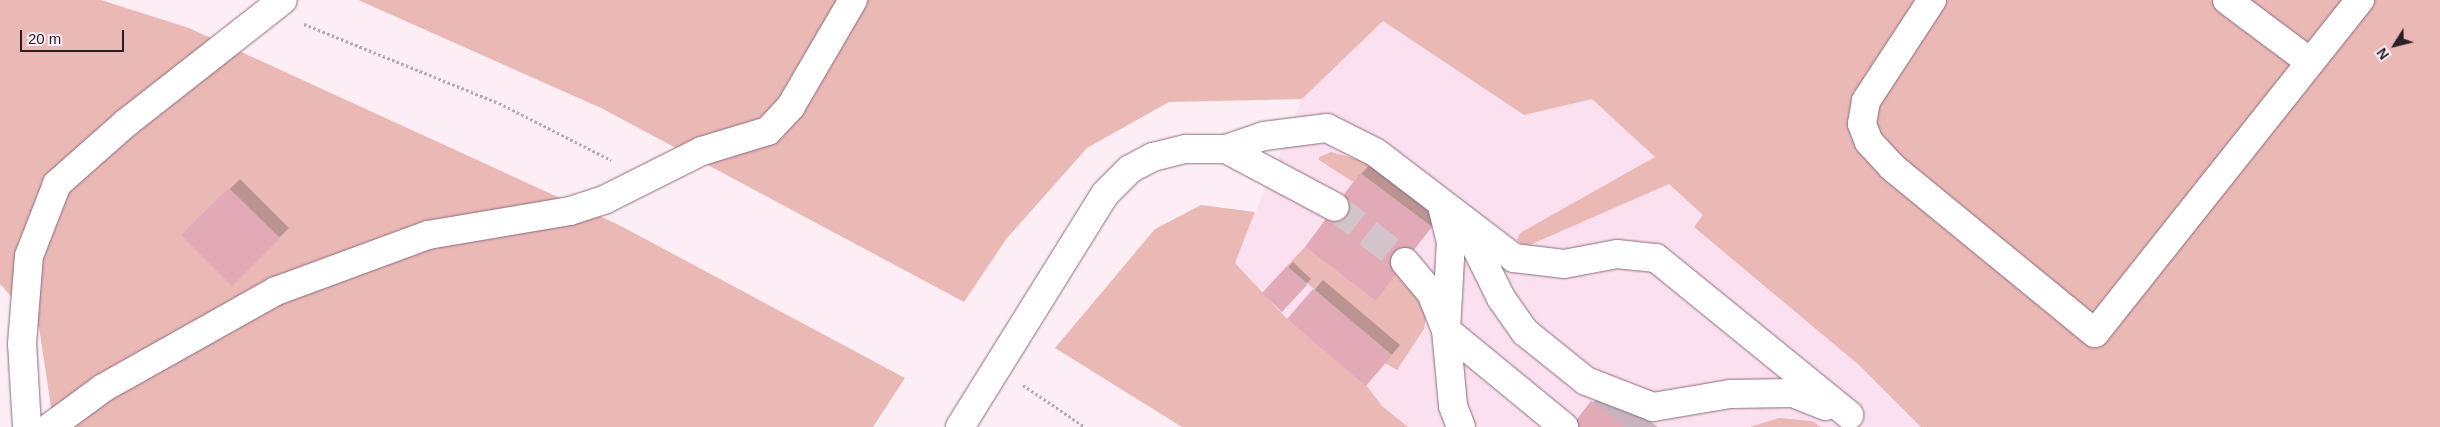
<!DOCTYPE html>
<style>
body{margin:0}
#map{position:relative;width:2440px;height:427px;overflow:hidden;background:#fdeef6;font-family:Arial,sans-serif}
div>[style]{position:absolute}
.built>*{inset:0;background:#fbe0ef}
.green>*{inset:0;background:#eab8b5}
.shadow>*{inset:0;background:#0003}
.building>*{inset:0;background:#e2a9b7}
.minor-tunnel>*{height:28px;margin-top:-14px;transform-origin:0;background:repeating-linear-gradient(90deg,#d3c4cc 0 28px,transparent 0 42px)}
.path>*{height:3px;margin-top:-1.5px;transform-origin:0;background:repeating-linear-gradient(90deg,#b7a9b1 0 2.5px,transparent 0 5px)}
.roads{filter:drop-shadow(0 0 1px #8b6b7e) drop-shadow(0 0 1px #8b6b7e)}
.minor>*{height:28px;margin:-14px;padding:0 14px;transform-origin:14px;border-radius:14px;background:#fff}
span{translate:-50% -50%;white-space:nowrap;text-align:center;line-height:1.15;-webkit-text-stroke:4px #fdeef6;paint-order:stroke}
.north{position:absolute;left:2370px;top:20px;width:50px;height:50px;-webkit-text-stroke:4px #fdeef6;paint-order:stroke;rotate:234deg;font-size:14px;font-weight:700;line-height:20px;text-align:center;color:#2b1e26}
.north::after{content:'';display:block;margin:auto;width:18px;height:22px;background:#2b1e26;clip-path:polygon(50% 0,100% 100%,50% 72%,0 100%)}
.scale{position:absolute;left:20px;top:30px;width:104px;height:22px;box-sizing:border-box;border:2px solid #2b1e26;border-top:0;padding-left:6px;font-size:15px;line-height:18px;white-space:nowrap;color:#2b1e26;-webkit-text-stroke:4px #fdeef6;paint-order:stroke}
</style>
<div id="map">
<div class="built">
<div style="clip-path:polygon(1383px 20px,1524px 115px,1592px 98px,1948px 427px,1367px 427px,1223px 292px,1302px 99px)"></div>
</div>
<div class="green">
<div style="clip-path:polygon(0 0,101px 0,189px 28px,619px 225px,905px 378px,873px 427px,54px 427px,39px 327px,0 284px)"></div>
<div style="clip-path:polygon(358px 0,2440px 0,2440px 427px,1921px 427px,1859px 365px,1694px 227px,1703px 215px,1669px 184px,1525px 247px,1517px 240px,1520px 233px,1655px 157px,1592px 99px,1524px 115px,1383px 21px,1302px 99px,1169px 102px,1087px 148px,1007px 238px,964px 302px,601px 108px)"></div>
<div style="clip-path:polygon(1331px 152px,1364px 161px,1435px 215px,1431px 226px,1360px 173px,1353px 182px,1319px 160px,1319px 157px)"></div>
<div style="clip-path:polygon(1201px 205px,1255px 212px,1235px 263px,1287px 319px,1366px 385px,1382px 406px,1408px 427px,1182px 427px,1055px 348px,1155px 229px)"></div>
<div style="clip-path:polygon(1305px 247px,1375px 300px,1398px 271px,1428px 307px,1424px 329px,1397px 370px,1385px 363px,1392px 355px,1287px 266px)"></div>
<div style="clip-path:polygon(1779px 418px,1812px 421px,1821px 427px,1750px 427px)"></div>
</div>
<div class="shadow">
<div style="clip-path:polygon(1373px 161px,1443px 213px,1375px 299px,1361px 174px)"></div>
<div style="clip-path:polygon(240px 179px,289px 228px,232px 285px,183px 235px)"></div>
<div style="clip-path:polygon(1293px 262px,1311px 279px,1282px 310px,1263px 293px)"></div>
<div style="clip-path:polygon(1323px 280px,1400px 345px,1376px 374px,1289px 319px)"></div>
<div style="clip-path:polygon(1605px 388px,1658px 427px,1573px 427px)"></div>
</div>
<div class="building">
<div style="clip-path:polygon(1360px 173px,1431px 226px,1376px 301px,1305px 247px)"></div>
<div style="clip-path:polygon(229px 188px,280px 238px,232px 286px,181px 235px)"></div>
<div style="clip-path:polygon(1287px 266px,1307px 285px,1282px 312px,1262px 293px)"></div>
<div style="clip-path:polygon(1313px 289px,1392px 355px,1366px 386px,1287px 319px)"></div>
<div style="clip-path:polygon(1591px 401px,1626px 427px,1571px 427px)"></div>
</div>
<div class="minor-tunnel">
<div style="left:1335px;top:207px;width:89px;rotate:38.2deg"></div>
</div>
<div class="path">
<div style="left:304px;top:24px;width:210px;rotate:22.1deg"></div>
<div style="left:499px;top:103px;width:126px;rotate:27deg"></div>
<div style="left:1023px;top:385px;width:75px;rotate:34.1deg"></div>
</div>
<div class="roads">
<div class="minor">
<div style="left:1932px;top:0;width:121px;rotate:123.2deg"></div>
<div style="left:1866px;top:101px;width:23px;rotate:100deg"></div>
<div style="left:1862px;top:124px;width:19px;rotate:69deg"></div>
<div style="left:1869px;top:142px;width:34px;rotate:47deg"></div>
<div style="left:1892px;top:167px;width:262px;rotate:39.3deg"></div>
<div style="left:2095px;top:333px;width:426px;rotate:-51.5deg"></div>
<div style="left:2227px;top:0;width:104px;rotate:36.8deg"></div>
<div style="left:1226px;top:149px;width:40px;rotate:-18.9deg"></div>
<div style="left:1264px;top:136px;width:64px;rotate:-7.2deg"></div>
<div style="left:1327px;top:128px;width:54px;rotate:26.6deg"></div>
<div style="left:1375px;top:152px;width:175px;rotate:37.3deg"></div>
<div style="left:1514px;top:258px;width:50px;rotate:6.8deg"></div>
<div style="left:1564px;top:264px;width:54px;rotate:-10.7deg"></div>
<div style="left:1617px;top:254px;width:39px;rotate:6deg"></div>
<div style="left:1656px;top:258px;width:249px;rotate:39.1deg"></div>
<div style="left:1443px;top:210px;width:32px;rotate:76deg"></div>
<div style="left:1451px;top:241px;width:89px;rotate:93.2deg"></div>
<div style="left:1446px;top:330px;width:153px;rotate:39.4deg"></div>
<div style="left:1459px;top:226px;width:27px;rotate:51deg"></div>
<div style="left:1476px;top:247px;width:57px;rotate:63.9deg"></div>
<div style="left:1501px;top:298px;width:42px;rotate:54.8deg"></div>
<div style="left:1525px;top:332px;width:78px;rotate:38.8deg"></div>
<div style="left:1586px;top:381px;width:72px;rotate:21.2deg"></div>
<div style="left:1653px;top:407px;width:78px;rotate:-9.6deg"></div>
<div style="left:1730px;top:394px;width:63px;rotate:-0.9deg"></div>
<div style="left:1793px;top:393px;width:35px;rotate:22deg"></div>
<div style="left:1405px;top:262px;width:40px;rotate:50deg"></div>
<div style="left:1431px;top:293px;width:40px;rotate:68deg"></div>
<div style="left:1446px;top:330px;width:76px;rotate:84.7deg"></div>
<div style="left:1453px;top:406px;width:22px;rotate:69deg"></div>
<div style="left:27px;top:427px;width:83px;rotate:-93.4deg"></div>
<div style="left:22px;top:344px;width:88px;rotate:-85.5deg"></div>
<div style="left:29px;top:256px;width:77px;rotate:-68.7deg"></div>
<div style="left:57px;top:184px;width:92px;rotate:-41.5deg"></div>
<div style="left:126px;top:123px;width:199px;rotate:-38.1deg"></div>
<div style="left:50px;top:427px;width:66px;rotate:-36.3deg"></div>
<div style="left:103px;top:388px;width:198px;rotate:-29.3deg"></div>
<div style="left:276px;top:291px;width:162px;rotate:-20.2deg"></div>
<div style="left:428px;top:235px;width:144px;rotate:-9.6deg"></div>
<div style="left:570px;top:211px;width:38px;rotate:-18deg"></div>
<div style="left:606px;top:199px;width:107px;rotate:-26.6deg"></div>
<div style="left:702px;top:151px;width:69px;rotate:-16.9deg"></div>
<div style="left:768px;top:131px;width:34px;rotate:-47deg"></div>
<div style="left:791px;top:106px;width:123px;rotate:-59.7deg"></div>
<div style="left:960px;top:427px;width:274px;rotate:-58.1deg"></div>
<div style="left:1105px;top:194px;width:35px;rotate:-45deg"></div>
<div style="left:1130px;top:169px;width:26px;rotate:-28deg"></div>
<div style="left:1153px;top:157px;width:34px;rotate:-14deg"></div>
<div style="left:1186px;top:149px;width:40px"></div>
<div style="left:1226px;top:149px;width:123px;rotate:28deg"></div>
</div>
</div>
<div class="north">N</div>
<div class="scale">20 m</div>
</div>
